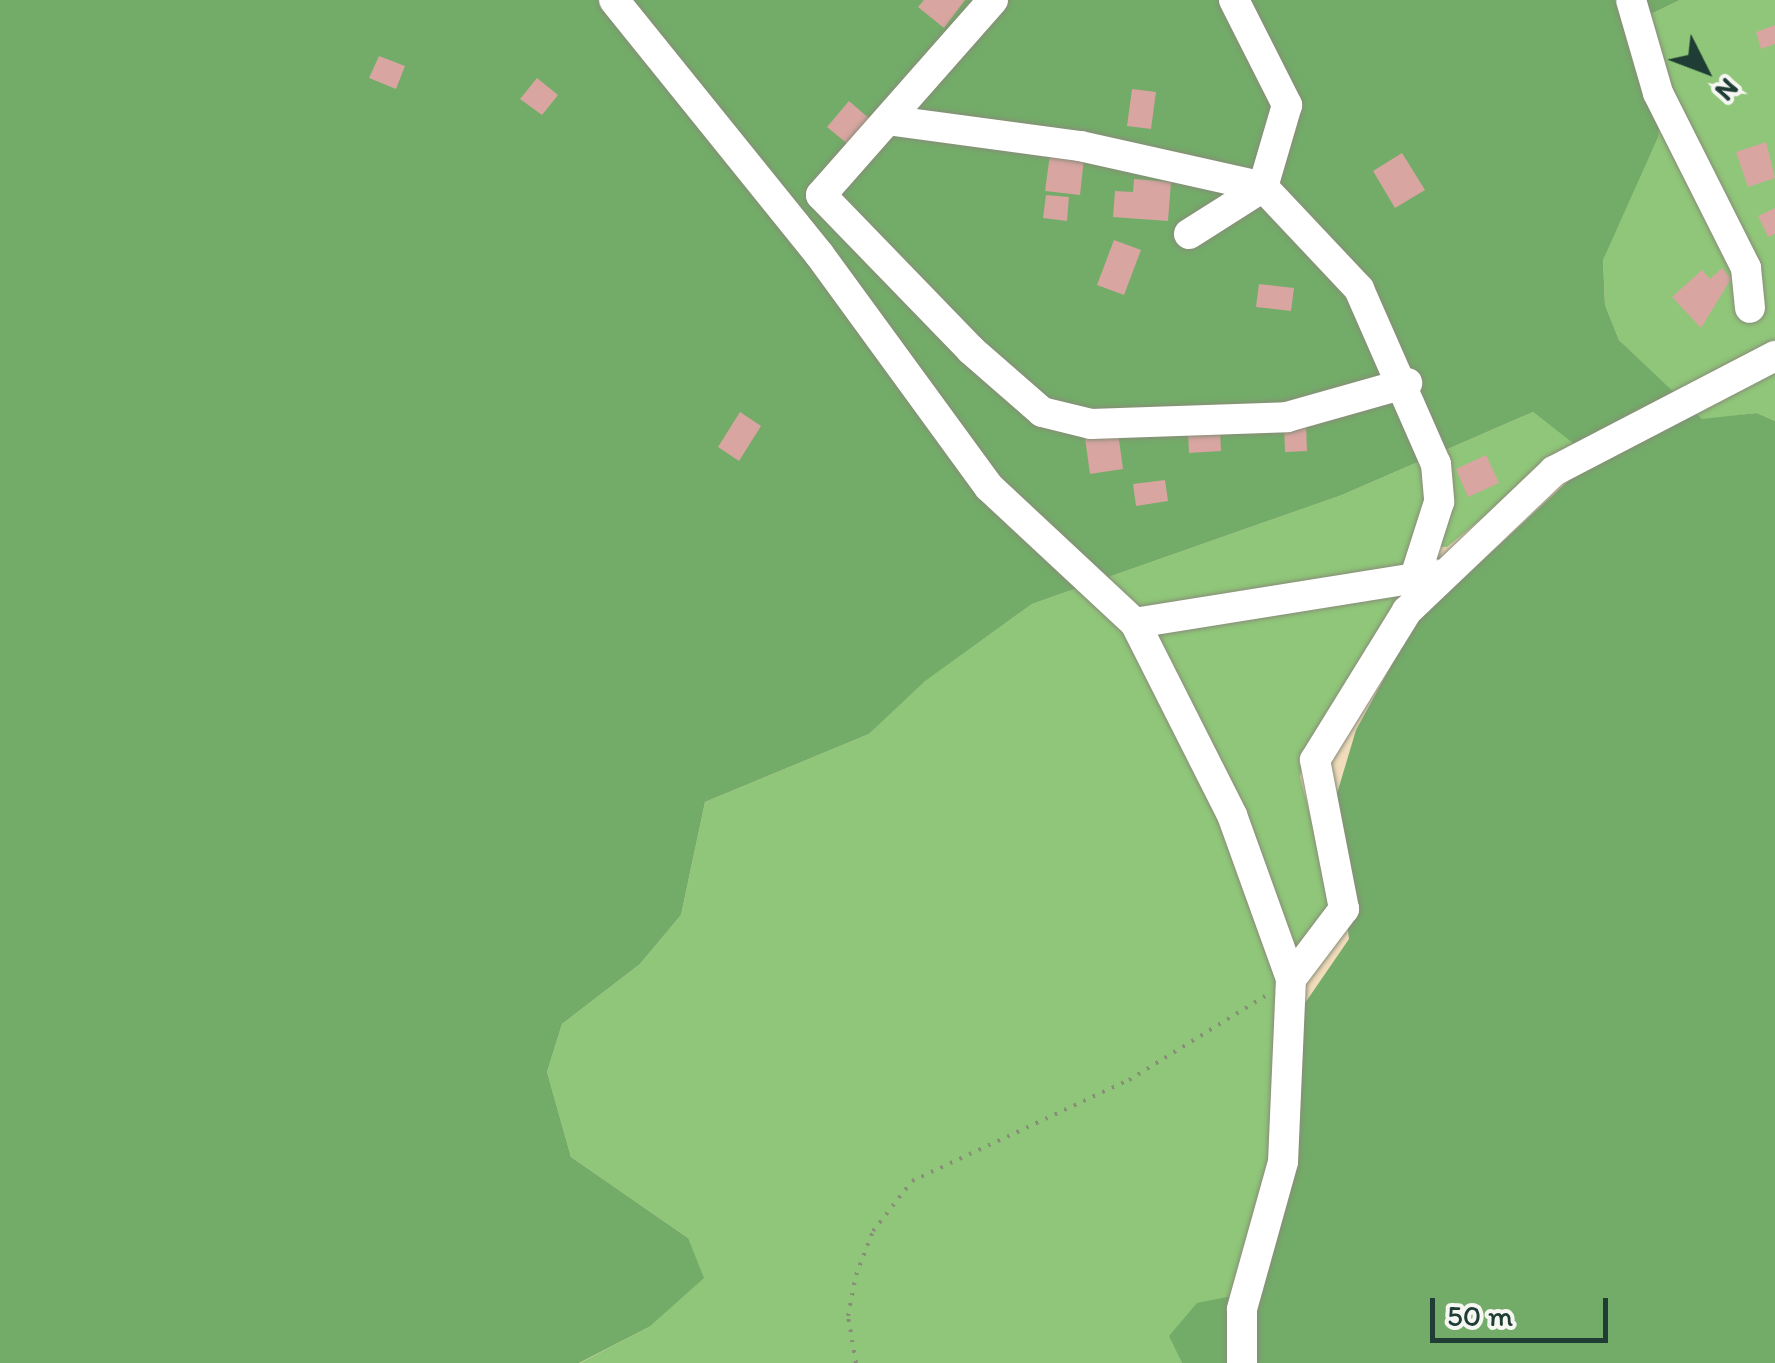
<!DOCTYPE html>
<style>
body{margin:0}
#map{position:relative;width:1775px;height:1363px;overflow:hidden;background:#f1dcbb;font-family:Itim,sans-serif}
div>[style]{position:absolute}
.green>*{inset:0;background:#8fc679}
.forest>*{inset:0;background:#73ab69}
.building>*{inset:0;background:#d8a5a1}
.path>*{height:4px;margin-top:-2px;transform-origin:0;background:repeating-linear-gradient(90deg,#888c78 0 2.5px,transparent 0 10.5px)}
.roads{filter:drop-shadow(0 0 2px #888c78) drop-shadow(0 0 2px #888c78)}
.minor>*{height:30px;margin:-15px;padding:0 15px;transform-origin:15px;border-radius:15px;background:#fff}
span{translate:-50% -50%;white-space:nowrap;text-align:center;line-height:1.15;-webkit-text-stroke:8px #f6f6f2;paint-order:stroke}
.north{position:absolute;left:1655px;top:20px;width:100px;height:100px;-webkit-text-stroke:8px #f6f6f2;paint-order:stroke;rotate:132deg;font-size:28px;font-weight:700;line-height:40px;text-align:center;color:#1f3d34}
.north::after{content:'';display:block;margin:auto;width:35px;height:45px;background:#1f3d34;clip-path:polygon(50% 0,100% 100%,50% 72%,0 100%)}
.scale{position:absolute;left:1430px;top:1298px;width:178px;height:45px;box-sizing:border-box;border:5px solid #1f3d34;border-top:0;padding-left:12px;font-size:30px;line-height:35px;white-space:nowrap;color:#1f3d34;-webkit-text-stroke:8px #f6f6f2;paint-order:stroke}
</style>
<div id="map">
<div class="green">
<div style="clip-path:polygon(1680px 0,1775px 0,1775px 421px,1757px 413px,1702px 420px,1619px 340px,1605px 305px,1603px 260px,1619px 219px,1647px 16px)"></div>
<div style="clip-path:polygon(1533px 412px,1574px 443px,1447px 547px,1415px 546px,1386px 589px,1397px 598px,1384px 625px,1305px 748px,1300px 777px,1335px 910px,1308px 942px,1267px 1188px,1232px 1296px,1170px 1336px,1182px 1363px,580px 1363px,649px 1327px,688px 1238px,571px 1157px,547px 1072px,562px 1024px,640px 964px,681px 915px,705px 802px,869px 734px,924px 681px,1032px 604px,1342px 495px)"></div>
</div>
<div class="forest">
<div style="clip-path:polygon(0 0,1680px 0,1647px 16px,1663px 86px,1658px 137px,1603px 260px,1605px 305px,1619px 340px,1702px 419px,1757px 413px,1775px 421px,1775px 1363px,1182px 1363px,1169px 1336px,1197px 1303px,1232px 1296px,1258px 1267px,1303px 1006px,1349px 939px,1333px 807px,1356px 730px,1414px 624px,1579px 471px,1573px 443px,1533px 412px,1342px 495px,1032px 604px,925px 681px,869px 734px,705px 802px,681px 915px,640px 964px,562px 1024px,547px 1072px,571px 1157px,688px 1238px,704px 1278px,649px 1327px,579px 1363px,0 1363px)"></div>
</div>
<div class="building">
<div style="clip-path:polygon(924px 0,965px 0,944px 28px,918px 7px)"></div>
<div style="clip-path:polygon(1775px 25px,1775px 44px,1761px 49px,1756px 32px)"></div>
<div style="clip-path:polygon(379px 56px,405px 66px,396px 89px,369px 78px)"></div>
<div style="clip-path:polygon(537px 78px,558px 95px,542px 115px,520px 99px)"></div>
<div style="clip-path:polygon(1132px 89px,1156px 92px,1151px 129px,1127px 126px)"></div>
<div style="clip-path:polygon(849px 101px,871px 120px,849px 145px,827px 127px)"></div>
<div style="clip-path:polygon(1766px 142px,1775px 178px,1748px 187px,1736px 152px)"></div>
<div style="clip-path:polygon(1402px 153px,1425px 190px,1395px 208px,1373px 171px)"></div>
<div style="clip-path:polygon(1050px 154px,1084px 158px,1080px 195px,1045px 191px)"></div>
<div style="clip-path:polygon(1134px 179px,1171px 182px,1168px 221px,1113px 217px,1115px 191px,1133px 192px)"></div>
<div style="clip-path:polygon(1046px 195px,1069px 197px,1067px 221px,1043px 218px)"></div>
<div style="clip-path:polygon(1775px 208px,1775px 234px,1768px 237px,1758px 216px)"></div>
<div style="clip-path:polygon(1114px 240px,1141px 250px,1124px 295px,1097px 285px)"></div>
<div style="clip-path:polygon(1722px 268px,1731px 279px,1701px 328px,1672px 297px,1702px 270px,1710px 279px)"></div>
<div style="clip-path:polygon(1259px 284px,1294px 288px,1291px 311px,1256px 307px)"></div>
<div style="clip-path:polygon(740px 412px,761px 426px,739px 461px,718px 447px)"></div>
<div style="clip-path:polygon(1306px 424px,1307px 451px,1285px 452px,1284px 425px)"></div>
<div style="clip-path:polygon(1220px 430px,1221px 451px,1189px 453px,1188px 432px)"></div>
<div style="clip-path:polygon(1118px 433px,1123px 469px,1090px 474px,1085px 438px)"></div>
<div style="clip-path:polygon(1486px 455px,1499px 483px,1468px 497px,1456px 469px)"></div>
<div style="clip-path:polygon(1165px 480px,1168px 501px,1136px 506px,1133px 484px)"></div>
</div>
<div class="path">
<div style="left:856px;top:1363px;width:48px;rotate:-99.7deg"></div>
<div style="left:848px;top:1316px;width:42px;rotate:-79deg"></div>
<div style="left:856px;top:1275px;width:47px;rotate:-68.9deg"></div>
<div style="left:873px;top:1231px;width:63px;rotate:-52deg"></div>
<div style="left:912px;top:1181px;width:239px;rotate:-25deg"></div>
<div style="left:1129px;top:1080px;width:160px;rotate:-31.7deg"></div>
</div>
<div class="roads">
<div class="minor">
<div style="left:614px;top:0;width:326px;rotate:51.1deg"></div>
<div style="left:819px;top:254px;width:288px;rotate:53.9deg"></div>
<div style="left:989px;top:487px;width:200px;rotate:43deg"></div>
<div style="left:1135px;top:623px;width:215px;rotate:63.2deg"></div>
<div style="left:1232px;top:815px;width:174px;rotate:70.2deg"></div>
<div style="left:1291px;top:979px;width:183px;rotate:92.5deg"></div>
<div style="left:1283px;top:1162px;width:153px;rotate:105.6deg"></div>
<div style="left:1242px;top:1309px;width:54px;rotate:90deg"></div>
<div style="left:993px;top:0;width:260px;rotate:131.4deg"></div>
<div style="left:821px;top:195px;width:216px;rotate:45.9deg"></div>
<div style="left:971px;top:350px;width:94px;rotate:41.1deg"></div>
<div style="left:1042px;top:412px;width:50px;rotate:13.8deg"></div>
<div style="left:1091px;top:424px;width:196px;rotate:-2deg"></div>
<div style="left:1287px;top:417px;width:125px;rotate:-15.8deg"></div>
<div style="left:1234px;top:0;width:118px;rotate:63.2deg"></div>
<div style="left:1287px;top:105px;width:85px;rotate:106.3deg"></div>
<div style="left:1263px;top:187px;width:140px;rotate:46.7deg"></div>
<div style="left:1359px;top:289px;width:191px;rotate:66.3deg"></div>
<div style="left:1436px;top:464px;width:38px;rotate:85deg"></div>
<div style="left:1439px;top:502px;width:76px;rotate:107.7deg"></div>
<div style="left:1631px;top:0;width:97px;rotate:73.8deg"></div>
<div style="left:1658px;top:93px;width:196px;rotate:63.3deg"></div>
<div style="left:1746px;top:268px;width:40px;rotate:84.3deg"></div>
<div style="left:894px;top:121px;width:188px;rotate:7.7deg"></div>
<div style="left:1080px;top:146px;width:188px;rotate:12.6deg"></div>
<div style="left:1189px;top:234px;width:88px;rotate:-32.4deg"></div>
<div style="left:1135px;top:623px;width:305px;rotate:-9.1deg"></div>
<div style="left:1291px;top:979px;width:88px;rotate:-52.9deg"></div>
<div style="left:1344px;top:909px;width:152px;rotate:-101deg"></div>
<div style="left:1315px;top:760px;width:175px;rotate:-58.3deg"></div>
<div style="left:1407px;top:611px;width:203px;rotate:-43.6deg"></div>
<div style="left:1554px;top:471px;width:249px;rotate:-27.5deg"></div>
</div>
</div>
<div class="north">N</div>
<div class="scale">50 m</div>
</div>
